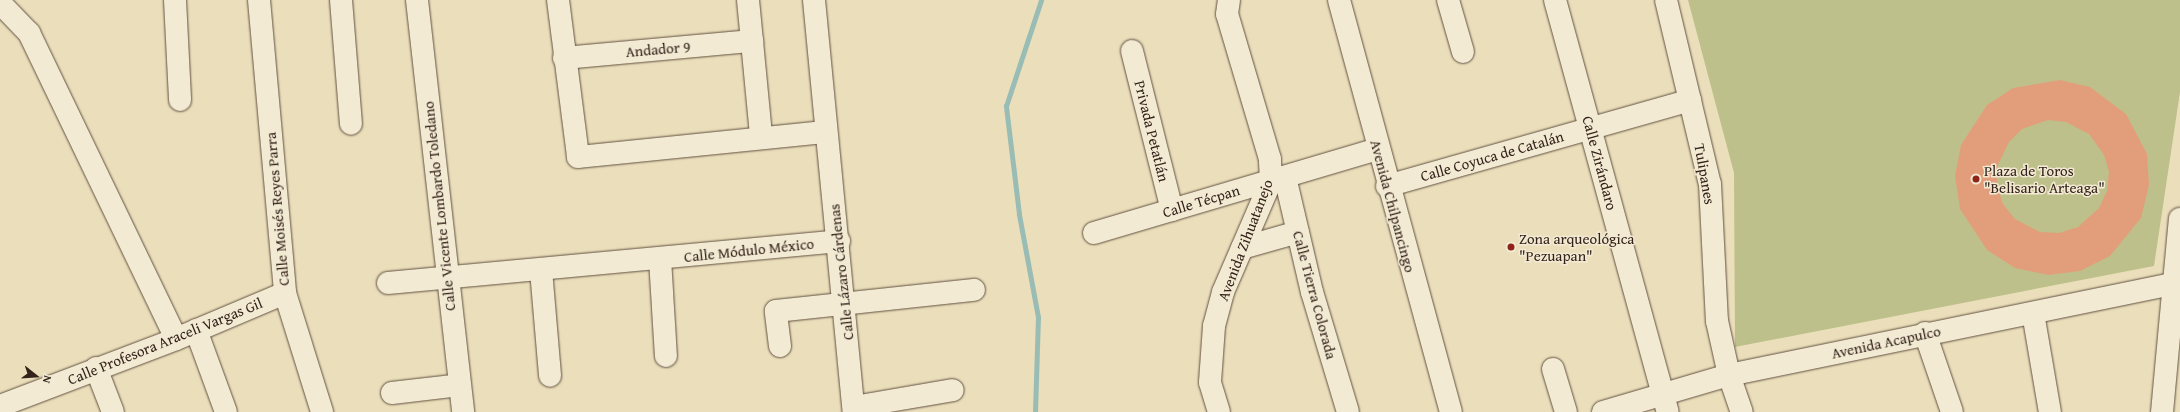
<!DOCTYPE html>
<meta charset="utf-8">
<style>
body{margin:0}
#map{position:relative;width:2180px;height:412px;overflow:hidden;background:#ebdfbb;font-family:"Gentium Book Plus",serif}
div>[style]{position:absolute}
.green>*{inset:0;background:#bec08b}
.stream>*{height:5px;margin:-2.5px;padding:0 2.5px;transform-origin:2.5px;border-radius:2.5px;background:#99bcb4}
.building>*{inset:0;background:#e29e7b}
.roads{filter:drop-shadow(0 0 1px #625142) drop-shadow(0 0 1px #625142)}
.minor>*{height:22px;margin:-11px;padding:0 11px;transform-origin:11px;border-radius:11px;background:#f2ead3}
.dots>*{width:11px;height:11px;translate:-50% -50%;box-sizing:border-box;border:2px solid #f2ead3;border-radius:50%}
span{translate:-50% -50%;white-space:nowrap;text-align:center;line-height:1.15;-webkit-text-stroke:3px #f2ead3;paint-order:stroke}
.street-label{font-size:15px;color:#34221a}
.poi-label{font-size:15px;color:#34221a}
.left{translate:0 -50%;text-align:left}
.north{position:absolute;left:16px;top:356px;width:40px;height:40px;-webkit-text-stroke:3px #f2ead3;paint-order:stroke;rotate:107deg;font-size:11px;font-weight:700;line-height:16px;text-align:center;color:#34221a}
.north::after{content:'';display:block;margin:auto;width:14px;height:18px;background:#34221a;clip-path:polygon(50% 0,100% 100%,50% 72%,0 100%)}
</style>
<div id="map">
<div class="green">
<div style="clip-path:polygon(1688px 0,2180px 0,2180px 92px,2154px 266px,1735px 347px,1734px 173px)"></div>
</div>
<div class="stream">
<div style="left:1035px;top:412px;width:95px;rotate:-88.2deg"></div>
<div style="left:1038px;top:317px;width:105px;rotate:-100.5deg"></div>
<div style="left:1019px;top:214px;width:109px;rotate:-96.9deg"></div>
<div style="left:1006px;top:106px;width:112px;rotate:-71.7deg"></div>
</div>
<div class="building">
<div style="clip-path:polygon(evenodd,2060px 80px,2090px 87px,2126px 114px,2147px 154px,2149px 185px,2141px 218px,2110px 256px,2080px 271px,2048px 275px,2015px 268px,1987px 250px,1960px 209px,1955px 176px,1961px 145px,1987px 105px,2013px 88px,2060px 80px,2048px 120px,2066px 122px,2089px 134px,2104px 155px,2109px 172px,2107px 191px,2099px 208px,2078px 227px,2059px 233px,2040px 232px,2015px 219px,2003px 204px,1997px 185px,1997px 167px,2009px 142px,2022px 129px,2048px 120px)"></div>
</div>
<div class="roads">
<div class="minor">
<div style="left:175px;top:0;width:100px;rotate:87.1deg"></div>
<div style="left:259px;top:0;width:294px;rotate:84.9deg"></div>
<div style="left:285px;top:293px;width:125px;rotate:72.7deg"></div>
<div style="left:341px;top:0;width:124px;rotate:85.4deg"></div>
<div style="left:417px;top:0;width:415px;rotate:83.6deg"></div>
<div style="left:558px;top:0;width:158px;rotate:82.7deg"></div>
<div style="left:578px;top:157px;width:249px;rotate:-5.8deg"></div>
<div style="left:748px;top:0;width:137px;rotate:84.5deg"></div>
<div style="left:814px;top:0;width:414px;rotate:84.5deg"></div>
<div style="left:1339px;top:0;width:427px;rotate:74.8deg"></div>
<div style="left:1448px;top:0;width:54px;rotate:73.9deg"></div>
<div style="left:1555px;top:0;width:427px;rotate:74.7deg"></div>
<div style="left:1666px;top:0;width:189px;rotate:76.6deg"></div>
<div style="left:1710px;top:184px;width:137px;rotate:87.1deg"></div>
<div style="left:1717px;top:321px;width:55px;rotate:77.5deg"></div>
<div style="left:1729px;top:375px;width:39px;rotate:71deg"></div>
<div style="left:0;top:3px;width:42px;rotate:46deg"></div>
<div style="left:29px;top:33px;width:339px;rotate:64.3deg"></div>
<div style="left:1132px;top:51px;width:164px;rotate:75.9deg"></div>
<div style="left:564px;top:58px;width:189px;rotate:-5.2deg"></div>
<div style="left:1285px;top:177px;width:118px;rotate:76.8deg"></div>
<div style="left:1312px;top:292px;width:125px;rotate:73.3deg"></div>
<div style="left:1387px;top:186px;width:315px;rotate:-15.8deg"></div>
<div style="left:1094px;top:233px;width:295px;rotate:-16.5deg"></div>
<div style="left:1242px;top:248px;width:58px;rotate:-15.9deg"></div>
<div style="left:660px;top:259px;width:97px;rotate:86.5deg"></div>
<div style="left:541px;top:270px;width:106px;rotate:85.1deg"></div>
<div style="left:388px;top:283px;width:453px;rotate:-5.3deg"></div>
<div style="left:2033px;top:313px;width:100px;rotate:80.3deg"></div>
<div style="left:196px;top:330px;width:87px;rotate:69.9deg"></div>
<div style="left:1925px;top:333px;width:83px;rotate:71.1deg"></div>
<div style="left:780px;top:346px;width:35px;rotate:-97deg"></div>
<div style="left:776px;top:311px;width:199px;rotate:-6.1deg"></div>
<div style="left:96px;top:368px;width:47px;rotate:68.9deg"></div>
<div style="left:1553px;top:369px;width:45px;rotate:73.2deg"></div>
<div style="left:392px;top:393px;width:68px;rotate:-6.7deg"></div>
<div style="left:0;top:406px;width:188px;rotate:-20.8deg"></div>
<div style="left:176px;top:339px;width:118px;rotate:-22.9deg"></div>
<div style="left:854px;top:407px;width:100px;rotate:-9.7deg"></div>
<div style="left:1219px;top:412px;width:31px;rotate:-107deg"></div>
<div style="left:1210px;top:382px;width:56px;rotate:-85.9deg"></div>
<div style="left:1214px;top:326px;width:35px;rotate:-75deg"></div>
<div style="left:1223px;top:292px;width:121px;rotate:-66.6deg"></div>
<div style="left:1271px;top:181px;width:22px;rotate:-93deg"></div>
<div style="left:1270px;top:159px;width:151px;rotate:-106.5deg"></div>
<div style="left:1227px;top:14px;width:14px;rotate:-82deg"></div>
<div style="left:1603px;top:412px;width:131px;rotate:-16.4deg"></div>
<div style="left:1729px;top:375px;width:451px;rotate:-11.6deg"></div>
<div style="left:2162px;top:412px;width:194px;rotate:-84.7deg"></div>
</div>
</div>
<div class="dots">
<div style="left:1976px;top:179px;background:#8f2418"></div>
<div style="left:1511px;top:247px;background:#8f2418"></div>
</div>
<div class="street-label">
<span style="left:658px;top:49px;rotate:-5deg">Andador 9</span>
<span style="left:1152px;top:131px;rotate:76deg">Privada Petatlán</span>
<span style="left:1492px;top:156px;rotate:-16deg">Calle Coyuca de Catalán</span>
<span style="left:1600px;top:163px;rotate:75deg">Calle Zirándaro</span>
<span style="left:1705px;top:174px;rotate:80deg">Tulipanes</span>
<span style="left:1201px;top:201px;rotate:-17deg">Calle Técpan</span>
<span style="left:439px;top:206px;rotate:-96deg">Calle Vicente Lombardo Toledano</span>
<span style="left:1393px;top:206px;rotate:75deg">Avenida Chilpancingo</span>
<span style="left:277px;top:209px;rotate:-95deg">Calle Moisés Reyes Parra</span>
<span style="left:1245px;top:240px;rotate:-69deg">Avenida Zihuatanejo</span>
<span style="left:749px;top:250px;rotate:-6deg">Calle Módulo México</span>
<span style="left:841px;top:272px;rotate:-96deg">Calle Lázaro Cárdenas</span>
<span style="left:1315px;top:295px;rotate:75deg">Calle Tierra Colorada</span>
<span style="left:165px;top:341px;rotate:-22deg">Calle Profesora Araceli Vargas Gil</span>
<span style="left:1886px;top:342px;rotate:-12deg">Avenida Acapulco</span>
</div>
<div class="poi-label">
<span class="left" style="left:1984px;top:179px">Plaza de Toros<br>"Belisario Arteaga"</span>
<span class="left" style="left:1519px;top:247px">Zona arqueológica<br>"Pezuapan"</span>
</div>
<div class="north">N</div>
</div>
